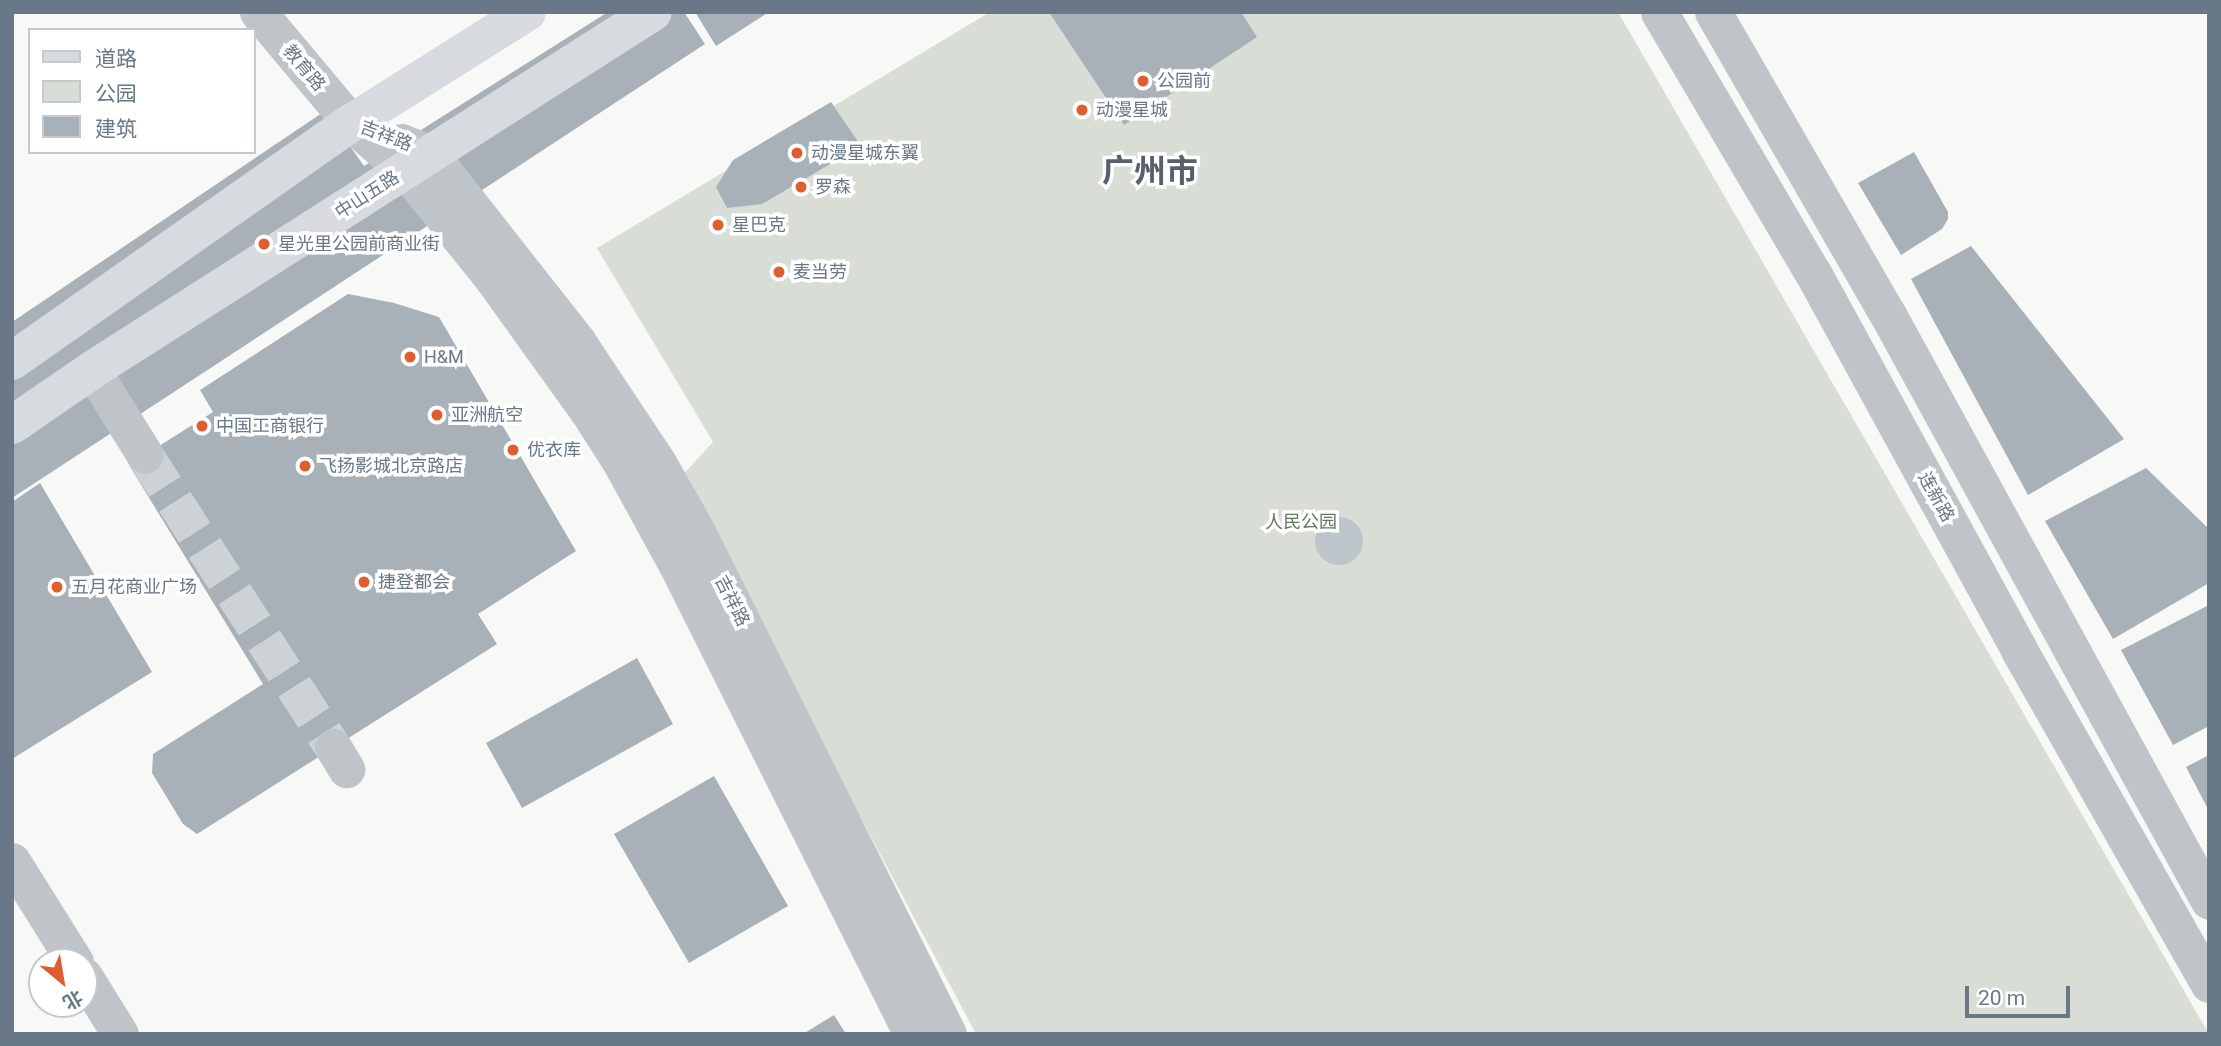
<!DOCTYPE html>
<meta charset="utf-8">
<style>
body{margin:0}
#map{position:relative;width:2221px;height:1046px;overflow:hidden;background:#f8f9f6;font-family:Roboto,"Noto Sans SC",sans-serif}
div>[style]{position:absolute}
.green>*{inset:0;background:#d8ddd5}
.water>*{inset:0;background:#bbc5ca}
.round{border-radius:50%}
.building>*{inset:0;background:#a8b1b7}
.minor-tunnel>*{height:37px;margin-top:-18.5px;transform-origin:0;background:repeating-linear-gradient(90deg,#cdd2d4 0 37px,transparent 0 55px)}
.minor>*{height:37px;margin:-18.5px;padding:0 18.5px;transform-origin:18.5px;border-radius:18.5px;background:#bfc4c8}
.major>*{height:38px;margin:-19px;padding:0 19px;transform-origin:19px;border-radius:19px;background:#d7dbdf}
.dots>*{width:19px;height:19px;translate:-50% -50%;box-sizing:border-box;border:4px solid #fff;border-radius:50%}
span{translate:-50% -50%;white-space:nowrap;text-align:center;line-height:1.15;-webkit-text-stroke:7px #fff;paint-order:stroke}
.street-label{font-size:18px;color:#687886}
.poi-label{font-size:18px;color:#687886}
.left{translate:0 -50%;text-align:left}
.park-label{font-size:18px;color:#667963}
.town-label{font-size:32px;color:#56616c;font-weight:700}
.frame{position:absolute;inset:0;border:14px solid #687886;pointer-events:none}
.legend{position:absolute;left:28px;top:28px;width:228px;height:126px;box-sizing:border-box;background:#fff;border:2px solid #c3c9cf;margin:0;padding:9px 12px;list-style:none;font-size:21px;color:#687886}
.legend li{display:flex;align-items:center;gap:14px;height:35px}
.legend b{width:35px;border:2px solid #c3c9cf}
.north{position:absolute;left:28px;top:948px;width:70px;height:70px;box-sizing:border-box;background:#fff;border:2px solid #c3c9cf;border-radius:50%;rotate:150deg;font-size:19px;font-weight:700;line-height:28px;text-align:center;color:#687886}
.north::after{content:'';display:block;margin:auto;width:24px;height:32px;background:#df5e2f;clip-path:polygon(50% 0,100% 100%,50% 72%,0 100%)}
.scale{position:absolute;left:1965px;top:986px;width:105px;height:32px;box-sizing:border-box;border:4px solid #687886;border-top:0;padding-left:9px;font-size:21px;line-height:24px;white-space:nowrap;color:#687886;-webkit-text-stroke:5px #fff;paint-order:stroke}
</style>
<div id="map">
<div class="green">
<div style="clip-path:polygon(990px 12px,1618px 12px,2209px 1034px,976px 1034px,680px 478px,713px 442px,597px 248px)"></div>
</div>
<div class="water">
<div class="round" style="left:1315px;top:517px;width:48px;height:48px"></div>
</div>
<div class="building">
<div style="clip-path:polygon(608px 12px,684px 12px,705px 44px,12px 498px,12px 322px,325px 111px,364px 166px)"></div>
<div style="clip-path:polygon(695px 12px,769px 12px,716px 46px)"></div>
<div style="clip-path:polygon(1049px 12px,1241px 12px,1257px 37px,1124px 125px)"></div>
<div style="clip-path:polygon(831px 102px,861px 146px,762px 204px,727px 208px,716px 187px,733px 160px)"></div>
<div style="clip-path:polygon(1914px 152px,1948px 212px,1948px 219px,1942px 229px,1901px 255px,1858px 183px)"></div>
<div style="clip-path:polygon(1971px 246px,2124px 439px,2028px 495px,1911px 279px)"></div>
<div style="clip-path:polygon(348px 294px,394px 303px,439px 317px,576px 551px,478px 614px,497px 644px,197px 834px,183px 824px,152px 773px,153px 754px,263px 684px,129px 465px,213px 412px,200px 390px)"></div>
<div style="clip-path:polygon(2146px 468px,2209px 529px,2209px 583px,2113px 639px,2045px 521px)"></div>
<div style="clip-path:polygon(40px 483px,152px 672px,12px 759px,12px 502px)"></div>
<div style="clip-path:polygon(2209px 605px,2209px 726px,2173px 745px,2121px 650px)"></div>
<div style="clip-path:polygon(637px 658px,673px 724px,522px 808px,486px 743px)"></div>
<div style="clip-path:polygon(2209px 755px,2209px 811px,2186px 767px)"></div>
<div style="clip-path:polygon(714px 776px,788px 906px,689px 963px,614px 834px)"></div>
<div style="clip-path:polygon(834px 1015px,846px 1034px,803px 1034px)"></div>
</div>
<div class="minor-tunnel">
<div style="left:145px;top:455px;width:347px;rotate:57.2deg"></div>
</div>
<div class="minor">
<div style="left:258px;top:12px;width:145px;rotate:50deg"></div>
<div style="left:351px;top:123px;width:73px;rotate:41.1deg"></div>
<div style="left:406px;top:171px;width:139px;rotate:51.1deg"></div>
<div style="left:493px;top:279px;width:163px;rotate:54.3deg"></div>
<div style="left:588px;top:411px;width:59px;rotate:57.4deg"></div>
<div style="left:620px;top:461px;width:119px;rotate:61.3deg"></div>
<div style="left:677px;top:565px;width:525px;rotate:63.39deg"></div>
<div style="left:1659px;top:12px;width:303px;rotate:59.5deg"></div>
<div style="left:1813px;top:273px;width:430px;rotate:61.3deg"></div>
<div style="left:2019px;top:650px;width:384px;rotate:60.4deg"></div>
<div style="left:1713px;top:12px;width:348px;rotate:60deg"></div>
<div style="left:1887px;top:313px;width:670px;rotate:61.29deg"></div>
<div style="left:401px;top:142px;width:31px;rotate:22deg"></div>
<div style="left:430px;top:154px;width:238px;rotate:51.8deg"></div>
<div style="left:577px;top:341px;width:146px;rotate:56.4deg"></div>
<div style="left:658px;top:463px;width:77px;rotate:60.4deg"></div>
<div style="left:696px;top:530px;width:563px;rotate:63.43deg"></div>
<div style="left:92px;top:370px;width:100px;rotate:58.1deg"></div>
<div style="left:333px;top:747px;width:26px;rotate:59deg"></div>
<div style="left:12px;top:861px;width:119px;rotate:58deg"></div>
<div style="left:84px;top:976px;width:68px;rotate:58.2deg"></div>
</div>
<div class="major">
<div style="left:12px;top:361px;width:414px;rotate:-35.1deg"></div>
<div style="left:351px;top:123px;width:208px;rotate:-32.2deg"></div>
<div style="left:12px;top:425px;width:97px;rotate:-34.5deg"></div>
<div style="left:92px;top:370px;width:665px;rotate:-32.54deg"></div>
</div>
<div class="dots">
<div style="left:1143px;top:81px;background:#df5e2f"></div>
<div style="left:1082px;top:110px;background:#df5e2f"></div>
<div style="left:797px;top:153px;background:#df5e2f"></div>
<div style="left:801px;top:187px;background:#df5e2f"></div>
<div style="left:718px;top:225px;background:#df5e2f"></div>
<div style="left:264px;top:244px;background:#df5e2f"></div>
<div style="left:779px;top:272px;background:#df5e2f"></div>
<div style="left:410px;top:357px;background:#df5e2f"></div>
<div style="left:437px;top:415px;background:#df5e2f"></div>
<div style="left:202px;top:426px;background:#df5e2f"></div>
<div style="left:513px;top:450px;background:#df5e2f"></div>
<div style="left:305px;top:466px;background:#df5e2f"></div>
<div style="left:364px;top:582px;background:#df5e2f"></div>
<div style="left:57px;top:587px;background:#df5e2f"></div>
</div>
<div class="street-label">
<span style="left:304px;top:68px;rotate:50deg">教育路</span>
<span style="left:386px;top:136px;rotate:21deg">吉祥路</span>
<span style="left:367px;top:195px;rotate:-33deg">中山五路</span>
<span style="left:1936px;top:497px;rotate:61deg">连新路</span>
<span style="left:732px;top:601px;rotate:63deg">吉祥路</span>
</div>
<div class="poi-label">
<span class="left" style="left:1157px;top:81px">公园前</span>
<span class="left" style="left:1096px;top:110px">动漫星城</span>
<span class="left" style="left:811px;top:153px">动漫星城东翼</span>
<span class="left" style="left:815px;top:187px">罗森</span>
<span class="left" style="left:732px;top:225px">星巴克</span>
<span class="left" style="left:278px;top:244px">星光里公园前商业街</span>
<span class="left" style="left:793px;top:272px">麦当劳</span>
<span class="left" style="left:424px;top:357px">H&amp;M</span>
<span class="left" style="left:451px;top:415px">亚洲航空</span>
<span class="left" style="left:216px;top:426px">中国工商银行</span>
<span class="left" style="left:527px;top:450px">优衣库</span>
<span class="left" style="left:319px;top:466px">飞扬影城北京路店</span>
<span class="left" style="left:378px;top:582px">捷登都会</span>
<span class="left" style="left:71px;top:587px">五月花商业广场</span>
</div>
<div class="park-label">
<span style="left:1301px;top:522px">人民公园</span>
</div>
<div class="town-label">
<span style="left:1150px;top:171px">广州市</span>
</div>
<div class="frame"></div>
<ul class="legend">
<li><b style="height:9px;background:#d7dbdf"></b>道路</li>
<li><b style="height:19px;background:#d8ddd5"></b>公园</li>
<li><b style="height:19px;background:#a8b1b7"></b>建筑</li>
</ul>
<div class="north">北</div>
<div class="scale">20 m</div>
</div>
